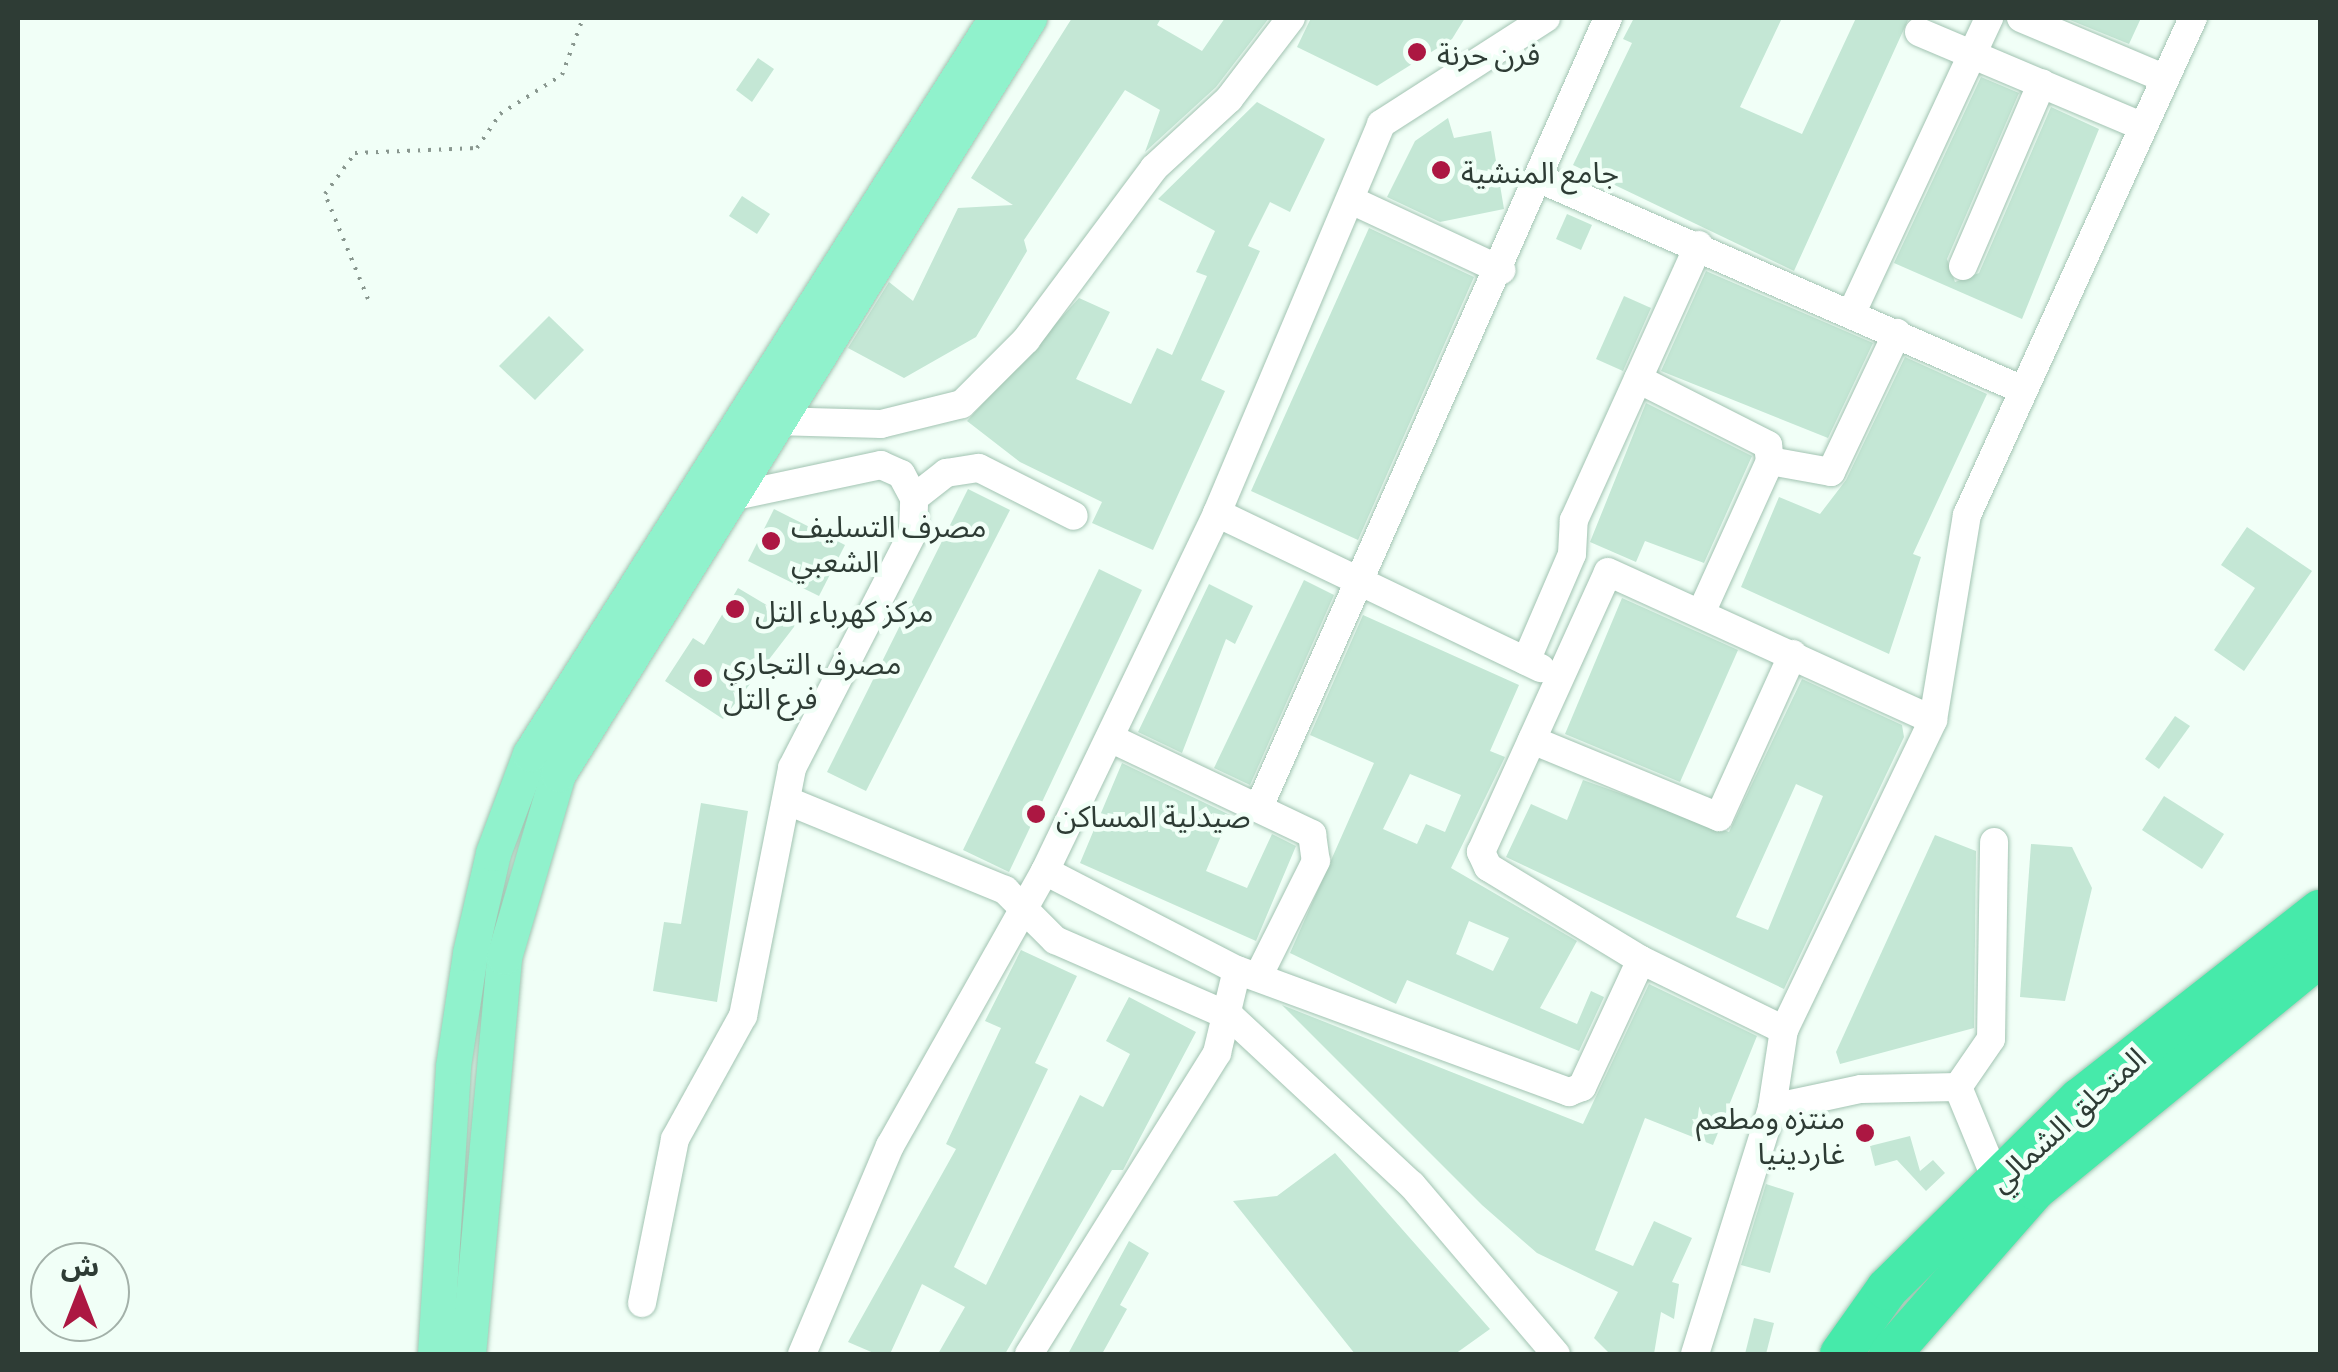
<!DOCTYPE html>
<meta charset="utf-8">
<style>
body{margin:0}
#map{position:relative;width:2338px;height:1372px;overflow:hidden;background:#f1fff7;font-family:Literata,"Noto Sans Arabic",serif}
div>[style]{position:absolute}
.building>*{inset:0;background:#c4e7d5}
.path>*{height:4px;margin-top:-2px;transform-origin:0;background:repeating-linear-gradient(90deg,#89978f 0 2.5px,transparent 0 10.5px)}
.roads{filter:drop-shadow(0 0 2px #a2c4b2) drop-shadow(0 0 2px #a2c4b2)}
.minor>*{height:28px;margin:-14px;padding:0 14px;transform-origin:14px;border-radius:14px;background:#fff}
.major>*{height:35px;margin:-17.5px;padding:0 17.5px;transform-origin:17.5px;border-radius:17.5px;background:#90f2cc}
.highway>*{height:42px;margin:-21px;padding:0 21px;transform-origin:21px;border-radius:21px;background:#46eaaa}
.dots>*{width:28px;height:28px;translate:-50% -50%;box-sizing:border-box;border:5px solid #f1fff7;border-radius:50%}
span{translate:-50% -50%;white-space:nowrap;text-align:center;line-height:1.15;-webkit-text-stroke:9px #f1fff7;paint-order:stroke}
.poi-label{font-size:30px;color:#2e3c35}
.left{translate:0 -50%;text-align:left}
.right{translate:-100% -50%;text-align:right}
.street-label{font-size:30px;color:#2e3c35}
.frame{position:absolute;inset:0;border:20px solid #2e3c35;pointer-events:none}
.north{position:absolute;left:30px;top:1242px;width:100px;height:100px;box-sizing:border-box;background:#f1fff7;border:2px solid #a3b1a9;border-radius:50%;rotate:0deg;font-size:28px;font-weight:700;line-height:40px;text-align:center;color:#2e3c35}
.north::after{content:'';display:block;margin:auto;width:35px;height:45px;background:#ac1742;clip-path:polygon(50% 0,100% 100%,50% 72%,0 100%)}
</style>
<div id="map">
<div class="building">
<div style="clip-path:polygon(1072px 18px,1161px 18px,1157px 25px,1202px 51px,1225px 18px,1269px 18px,1216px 87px,1145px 152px,1160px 110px,1125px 90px,1024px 240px,1027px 251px,976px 337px,904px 378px,848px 348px,889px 282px,913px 301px,958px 208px,1013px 205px,971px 178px)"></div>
<div style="clip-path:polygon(1311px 18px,1465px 18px,1452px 39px,1377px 86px,1297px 47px)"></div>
<div style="clip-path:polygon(1634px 18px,1782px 18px,1740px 107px,1802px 134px,1856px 18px,1909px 18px,1794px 271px,1573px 165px,1632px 43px,1623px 39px)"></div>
<div style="clip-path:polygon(2065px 18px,2141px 18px,2129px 44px)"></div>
<div style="clip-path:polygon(758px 58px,774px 69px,752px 102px,736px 90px)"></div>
<div style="clip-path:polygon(1981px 77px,2019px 93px,1947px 259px,1955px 282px,1979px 273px,2051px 107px,2099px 129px,2022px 319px,1894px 263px)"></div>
<div style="clip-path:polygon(1257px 102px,1325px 139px,1290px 212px,1270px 202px,1248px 246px,1260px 251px,1201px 380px,1225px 391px,1153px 550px,1092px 523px,1102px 502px,1020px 462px,967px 421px,1079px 298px,1110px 312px,1076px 379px,1131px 404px,1157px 348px,1172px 355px,1207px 276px,1196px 272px,1215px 231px,1158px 199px)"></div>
<div style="clip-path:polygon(1448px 118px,1454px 138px,1491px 131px,1504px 209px,1440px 222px,1387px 197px,1415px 141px)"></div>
<div style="clip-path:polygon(742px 196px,770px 214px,757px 234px,729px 216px)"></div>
<div style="clip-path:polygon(1567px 214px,1592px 225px,1581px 250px,1556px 239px)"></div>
<div style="clip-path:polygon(1369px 228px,1474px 277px,1358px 540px,1251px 491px)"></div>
<div style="clip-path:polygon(1706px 271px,1873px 343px,1828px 438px,1661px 371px)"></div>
<div style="clip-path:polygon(1624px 296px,1651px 308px,1623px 371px,1596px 359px)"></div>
<div style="clip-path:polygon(549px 316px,584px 350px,535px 400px,499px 366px)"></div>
<div style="clip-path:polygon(1905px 357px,1987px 394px,1913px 554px,1921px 557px,1889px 654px,1741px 587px,1779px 497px,1820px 514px,1846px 480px)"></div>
<div style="clip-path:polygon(1646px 403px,1752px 456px,1704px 563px,1645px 541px,1636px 562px,1590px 542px)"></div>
<div style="clip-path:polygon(968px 489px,1010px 510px,866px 791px,827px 772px)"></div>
<div style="clip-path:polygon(774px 509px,845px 545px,819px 596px,748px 561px)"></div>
<div style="clip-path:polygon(2247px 527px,2312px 571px,2244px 671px,2214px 650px,2255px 588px,2221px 565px)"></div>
<div style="clip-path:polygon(1099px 569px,1142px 590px,1009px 872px,963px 850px)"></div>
<div style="clip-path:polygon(1304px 580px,1334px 595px,1250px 785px,1214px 768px)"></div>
<div style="clip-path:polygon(1209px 584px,1253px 606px,1235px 644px,1226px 639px,1182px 753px,1138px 732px)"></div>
<div style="clip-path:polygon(738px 588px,797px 623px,723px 719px,665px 681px,693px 638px,704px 645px)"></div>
<div style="clip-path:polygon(1622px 598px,1738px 650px,1680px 782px,1565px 734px)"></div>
<div style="clip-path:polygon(evenodd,1363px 615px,1519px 685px,1490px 751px,1505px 757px,1451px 868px,1577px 941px,1540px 1008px,1577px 1024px,1591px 991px,1604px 997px,1579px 1051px,1407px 980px,1396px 1004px,1290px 953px,1374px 763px,1310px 735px,1363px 615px,1410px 774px,1461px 795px,1445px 832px,1426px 824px,1417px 844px,1383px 829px,1410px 774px,1363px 615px,1469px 921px,1509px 938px,1493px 971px,1456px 954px,1469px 921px)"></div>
<div style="clip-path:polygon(evenodd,1802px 679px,1902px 725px,1904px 737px,1784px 989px,1506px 857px,1531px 804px,1567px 820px,1583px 780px,1729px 832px,1802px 679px,1796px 784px,1823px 796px,1768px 930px,1736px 917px,1796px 784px)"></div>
<div style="clip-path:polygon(2175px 716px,2190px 726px,2159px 769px,2145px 759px)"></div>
<div style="clip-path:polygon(1122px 763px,1230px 815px,1206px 871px,1247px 888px,1272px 834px,1296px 846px,1256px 941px,1080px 863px)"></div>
<div style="clip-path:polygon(2164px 796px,2224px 834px,2202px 869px,2142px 830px)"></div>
<div style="clip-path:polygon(701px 803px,748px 811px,717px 1002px,653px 991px,664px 922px,681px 924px)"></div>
<div style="clip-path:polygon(1935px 835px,1976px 851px,1974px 1028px,1840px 1064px,1836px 1052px)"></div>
<div style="clip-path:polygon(2031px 844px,2072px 847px,2092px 888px,2065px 1001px,2020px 997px)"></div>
<div style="clip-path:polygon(1021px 950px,1077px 976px,1035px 1063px,1048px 1069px,954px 1267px,986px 1285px,1080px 1095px,1103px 1107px,1130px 1054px,1106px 1041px,1129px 997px,1196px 1032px,1123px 1170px,1112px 1170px,1005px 1354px,938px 1354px,965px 1307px,922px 1284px,890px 1354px,876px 1354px,848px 1342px,956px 1149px,946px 1144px,1001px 1028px,985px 1021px)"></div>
<div style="clip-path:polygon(1649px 984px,1757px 1036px,1713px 1145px,1645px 1118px,1595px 1250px,1633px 1266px,1654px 1221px,1692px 1238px,1672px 1282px,1679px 1284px,1674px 1319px,1661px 1312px,1654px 1354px,1610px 1354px,1594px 1338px,1618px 1292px,1537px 1253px,1482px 1205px,1282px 1005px,1583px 1124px)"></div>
<div style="clip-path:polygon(1910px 1136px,1920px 1171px,1933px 1160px,1945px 1173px,1926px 1191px,1897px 1160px,1875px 1166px,1870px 1146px)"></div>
<div style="clip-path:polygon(1335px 1153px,1490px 1329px,1455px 1354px,1355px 1354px,1233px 1201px,1277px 1196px)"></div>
<div style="clip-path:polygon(1766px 1184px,1794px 1193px,1770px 1273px,1741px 1265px)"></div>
<div style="clip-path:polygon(1129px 1241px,1149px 1253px,1120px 1305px,1127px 1309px,1102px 1354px,1068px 1354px)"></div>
<div style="clip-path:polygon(1754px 1318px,1774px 1323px,1766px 1354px,1745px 1354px)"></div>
</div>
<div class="path">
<div style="left:368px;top:299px;width:113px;rotate:-112.3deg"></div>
<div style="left:325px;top:194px;width:51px;rotate:-53.8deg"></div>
<div style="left:355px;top:153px;width:122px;rotate:-2.3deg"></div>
<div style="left:477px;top:148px;width:41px;rotate:-55.9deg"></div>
<div style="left:500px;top:114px;width:73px;rotate:-32.2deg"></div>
<div style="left:562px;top:75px;width:61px;rotate:-69.8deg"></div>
</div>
<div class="roads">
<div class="minor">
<div style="left:2021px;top:18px;width:155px;rotate:22.8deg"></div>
<div style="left:1919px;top:32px;width:241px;rotate:22.9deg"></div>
<div style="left:1542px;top:180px;width:525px;rotate:23.59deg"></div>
<div style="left:1351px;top:200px;width:166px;rotate:25deg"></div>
<div style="left:1963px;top:266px;width:199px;rotate:-66.7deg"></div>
<div style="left:1853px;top:310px;width:322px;rotate:-65deg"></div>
<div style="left:1638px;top:379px;width:146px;rotate:26.9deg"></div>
<div style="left:1768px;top:445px;width:16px;rotate:83deg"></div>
<div style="left:1770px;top:461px;width:167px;rotate:114.4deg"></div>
<div style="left:774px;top:421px;width:107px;rotate:1.6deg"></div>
<div style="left:881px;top:424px;width:83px;rotate:-13.9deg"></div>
<div style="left:962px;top:404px;width:91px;rotate:-45deg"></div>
<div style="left:1026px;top:340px;width:214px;rotate:-53.3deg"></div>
<div style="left:1154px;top:168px;width:102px;rotate:-42.6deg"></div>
<div style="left:1229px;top:99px;width:102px;rotate:-52.6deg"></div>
<div style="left:1770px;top:461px;width:62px;rotate:10.2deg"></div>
<div style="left:1831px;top:472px;width:154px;rotate:-64.6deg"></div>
<div style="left:914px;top:498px;width:41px;rotate:-38deg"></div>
<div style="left:946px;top:473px;width:33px;rotate:-9deg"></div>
<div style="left:979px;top:468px;width:106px;rotate:26.8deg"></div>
<div style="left:1217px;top:513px;width:359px;rotate:25.6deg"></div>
<div style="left:1526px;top:661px;width:116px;rotate:-66.7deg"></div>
<div style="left:1572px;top:554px;width:34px;rotate:-87deg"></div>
<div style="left:1574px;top:520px;width:302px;rotate:-65.6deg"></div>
<div style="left:1110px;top:738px;width:224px;rotate:25.4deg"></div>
<div style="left:1312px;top:834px;width:27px;rotate:82deg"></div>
<div style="left:1316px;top:861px;width:125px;rotate:116.6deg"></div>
<div style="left:1532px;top:740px;width:202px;rotate:22.4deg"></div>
<div style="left:1719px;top:817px;width:179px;rotate:-65.6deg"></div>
<div style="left:788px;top:801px;width:235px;rotate:22.3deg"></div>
<div style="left:1005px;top:890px;width:71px;rotate:45deg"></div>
<div style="left:1055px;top:940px;width:192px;rotate:23.6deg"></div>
<div style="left:1231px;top:1017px;width:247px;rotate:42.9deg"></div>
<div style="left:1412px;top:1185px;width:222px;rotate:49.6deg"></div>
<div style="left:1259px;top:807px;width:863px;rotate:-66.14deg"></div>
<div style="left:1045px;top:871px;width:216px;rotate:27.3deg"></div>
<div style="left:1237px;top:970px;width:354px;rotate:20.2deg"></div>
<div style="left:1569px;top:1092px;width:14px;rotate:-21deg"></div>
<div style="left:1582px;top:1087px;width:140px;rotate:-65.1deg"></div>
<div style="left:1784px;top:1030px;width:159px;rotate:-153.9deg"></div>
<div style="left:1641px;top:960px;width:179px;rotate:-148.7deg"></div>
<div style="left:1488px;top:867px;width:17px;rotate:-115deg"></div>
<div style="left:1481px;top:852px;width:307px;rotate:-65.6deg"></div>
<div style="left:1608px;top:572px;width:357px;rotate:24.5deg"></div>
<div style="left:1958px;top:1087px;width:58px;rotate:-55.5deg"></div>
<div style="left:1991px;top:1039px;width:197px;rotate:-89.1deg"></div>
<div style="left:1772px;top:1108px;width:91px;rotate:-12.1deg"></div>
<div style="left:1861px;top:1089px;width:97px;rotate:-1.2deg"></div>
<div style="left:1958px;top:1087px;width:100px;rotate:67.6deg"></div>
<div style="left:642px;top:1303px;width:167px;rotate:-78.6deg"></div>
<div style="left:675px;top:1139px;width:141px;rotate:-61.1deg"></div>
<div style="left:743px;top:1016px;width:253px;rotate:-78.8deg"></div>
<div style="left:792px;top:768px;width:264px;rotate:-62.8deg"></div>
<div style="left:913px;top:533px;width:35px;rotate:-88deg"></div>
<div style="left:914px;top:498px;width:27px;rotate:-118deg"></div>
<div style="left:901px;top:474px;width:22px;rotate:-156deg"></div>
<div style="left:881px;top:465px;width:158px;rotate:168deg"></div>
<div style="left:802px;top:1354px;width:226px;rotate:-67.1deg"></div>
<div style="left:890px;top:1146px;width:316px;rotate:-60.6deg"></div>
<div style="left:1045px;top:871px;width:397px;rotate:-64.3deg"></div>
<div style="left:1217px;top:513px;width:422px;rotate:-67.1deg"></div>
<div style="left:1381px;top:124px;width:196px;rotate:-32.7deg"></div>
<div style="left:1029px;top:1354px;width:355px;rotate:-58deg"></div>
<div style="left:1217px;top:1053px;width:85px;rotate:-76.5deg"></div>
<div style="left:1695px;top:1354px;width:258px;rotate:-72.6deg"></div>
<div style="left:1772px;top:1108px;width:79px;rotate:-81.3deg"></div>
<div style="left:1784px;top:1030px;width:344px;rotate:-64.3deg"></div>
<div style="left:1933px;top:720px;width:208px;rotate:-80.6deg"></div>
<div style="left:1967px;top:515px;width:546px;rotate:-65.55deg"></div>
</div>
<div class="major">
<div style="left:435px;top:1354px;width:289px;rotate:-86.4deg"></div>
<div style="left:453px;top:1066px;width:114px;rotate:-81.4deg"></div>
<div style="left:470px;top:953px;width:103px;rotate:-77deg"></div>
<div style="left:493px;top:853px;width:106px;rotate:-69.5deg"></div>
<div style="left:530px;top:754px;width:871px;rotate:-57.66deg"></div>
<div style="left:468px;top:1354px;width:399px;rotate:-84.8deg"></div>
<div style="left:504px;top:957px;width:191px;rotate:-73.6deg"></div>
<div style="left:558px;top:774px;width:891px;rotate:-58.08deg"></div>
</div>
<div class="highway">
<div style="left:1841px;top:1354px;width:80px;rotate:-54.7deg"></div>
<div style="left:1887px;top:1289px;width:271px;rotate:-44.6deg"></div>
<div style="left:2080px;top:1099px;width:305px;rotate:-38.1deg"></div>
<div style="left:1890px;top:1354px;width:220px;rotate:-48.7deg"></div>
<div style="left:2035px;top:1189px;width:368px;rotate:-39.3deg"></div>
</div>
</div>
<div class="dots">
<div style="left:1417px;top:52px;background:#ac1742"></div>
<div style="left:1441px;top:170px;background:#ac1742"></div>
<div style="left:771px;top:541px;background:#ac1742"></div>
<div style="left:735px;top:609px;background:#ac1742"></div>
<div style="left:703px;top:678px;background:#ac1742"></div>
<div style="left:1036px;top:814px;background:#ac1742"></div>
<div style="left:1865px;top:1133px;background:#ac1742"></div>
</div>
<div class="poi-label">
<span class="left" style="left:1437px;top:52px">فرن حرنة</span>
<span class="left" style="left:1461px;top:170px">جامع المنشية</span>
<span class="left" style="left:791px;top:541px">مصرف التسليف<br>الشعبي</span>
<span class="left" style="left:755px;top:609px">مركز كهرباء التل</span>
<span class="left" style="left:723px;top:678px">مصرف التجاري<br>فرع التل</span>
<span class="left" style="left:1056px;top:814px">صيدلية المساكن</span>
<span class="right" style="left:1845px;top:1133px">منتزه ومطعم<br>غاردينيا</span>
</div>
<div class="street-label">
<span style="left:2066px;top:1118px;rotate:-42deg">المتحلق الشمالي</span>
</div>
<div class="frame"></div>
<div class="north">ش</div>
</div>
